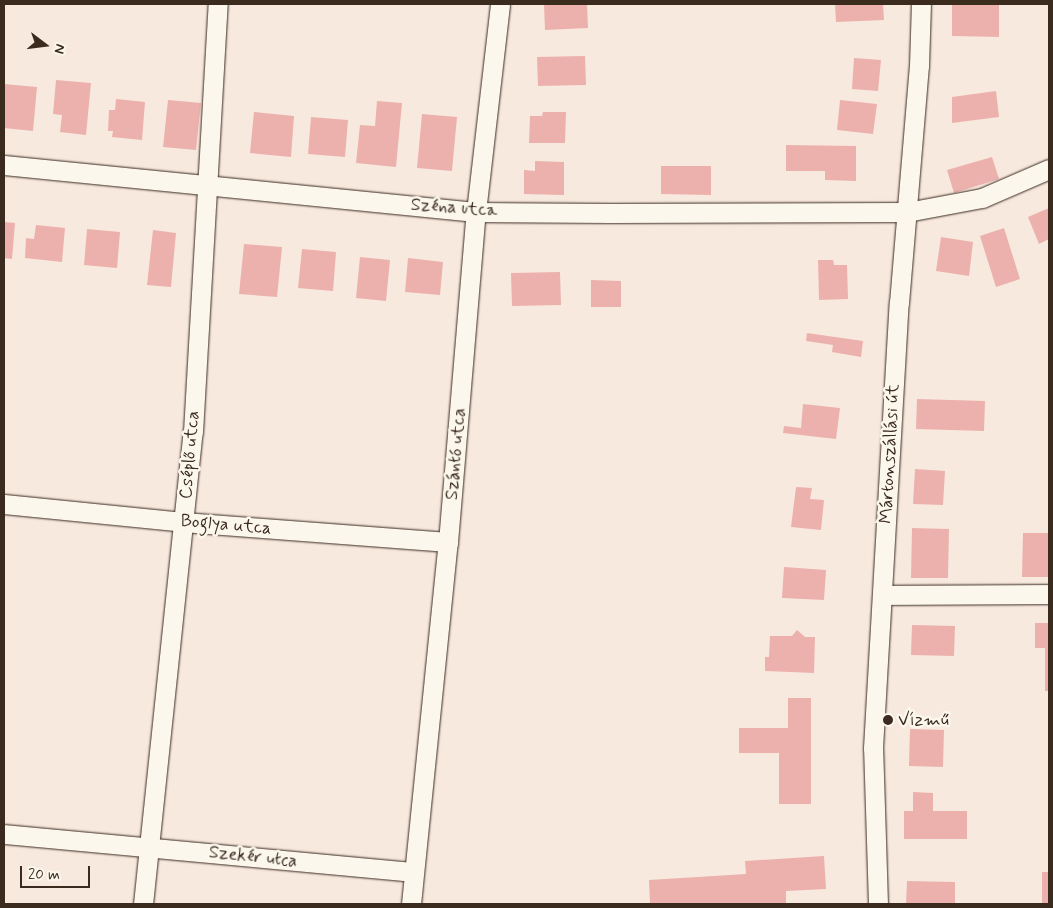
<!DOCTYPE html>
<meta charset="utf-8">
<style>
body{margin:0}
#map{position:relative;width:1053px;height:908px;overflow:hidden;background:#f8e9df;font-family:Mynerve,sans-serif}
div>[style]{position:absolute}
.building>*{inset:0;background:#ecb1ad}
.roads{filter:drop-shadow(0 0 1px #3b2a1e) drop-shadow(0 0 1px #3b2a1e)}
.street>*{height:19px;margin:-9.5px;padding:0 9.5px;transform-origin:9.5px;border-radius:9.5px;background:#fbf7ec}
.dots>*{width:14px;height:14px;translate:-50% -50%;box-sizing:border-box;border:2px solid #fbf7ec;border-radius:50%}
span{translate:-50% -50%;white-space:nowrap;text-align:center;line-height:1.15;-webkit-text-stroke:5px #fbf7ec;paint-order:stroke}
.street-label{font-size:18px;color:#3b2a1e}
.poi-label{font-size:18px;color:#3b2a1e}
.left{translate:0 -50%;text-align:left}
.frame{position:absolute;inset:0;border:5px solid #3b2a1e;pointer-events:none}
.north{position:absolute;left:20px;top:20px;width:50px;height:50px;-webkit-text-stroke:4px #fbf7ec;paint-order:stroke;rotate:105deg;font-size:14px;font-weight:700;line-height:20px;text-align:center;color:#3b2a1e}
.north::after{content:'';display:block;margin:auto;width:18px;height:22px;background:#3b2a1e;clip-path:polygon(50% 0,100% 100%,50% 72%,0 100%)}
.scale{position:absolute;left:20px;top:866px;width:70px;height:22px;box-sizing:border-box;border:2px solid #3b2a1e;border-top:0;padding-left:6px;font-size:15px;line-height:18px;white-space:nowrap;color:#3b2a1e;-webkit-text-stroke:4px #fbf7ec;paint-order:stroke}
</style>
<div id="map">
<div class="building">
<div style="clip-path:polygon(544px 4px,587px 4px,588px 28px,545px 30px)"></div>
<div style="clip-path:polygon(835px 4px,883px 4px,884px 20px,836px 22px)"></div>
<div style="clip-path:polygon(952px 4px,999px 4px,999px 37px,952px 36px)"></div>
<div style="clip-path:polygon(585px 56px,586px 85px,538px 86px,537px 57px)"></div>
<div style="clip-path:polygon(854px 58px,881px 60px,878px 91px,852px 89px)"></div>
<div style="clip-path:polygon(56px 80px,91px 83px,86px 135px,60px 132px,62px 115px,53px 114px)"></div>
<div style="clip-path:polygon(4px 84px,37px 87px,33px 131px,4px 128px)"></div>
<div style="clip-path:polygon(996px 91px,999px 117px,952px 123px,952px 97px)"></div>
<div style="clip-path:polygon(116px 99px,145px 102px,142px 140px,112px 137px,113px 131px,108px 131px,109px 110px,115px 110px)"></div>
<div style="clip-path:polygon(168px 100px,201px 103px,196px 150px,163px 147px)"></div>
<div style="clip-path:polygon(840px 100px,877px 104px,873px 134px,837px 130px)"></div>
<div style="clip-path:polygon(377px 101px,402px 103px,396px 167px,356px 163px,360px 125px,375px 126px)"></div>
<div style="clip-path:polygon(254px 112px,294px 116px,291px 157px,250px 153px)"></div>
<div style="clip-path:polygon(543px 112px,566px 112px,565px 143px,529px 143px,530px 116px,542px 116px)"></div>
<div style="clip-path:polygon(422px 114px,457px 117px,452px 171px,417px 168px)"></div>
<div style="clip-path:polygon(311px 117px,348px 120px,345px 157px,308px 154px)"></div>
<div style="clip-path:polygon(786px 145px,856px 146px,856px 181px,825px 180px,825px 171px,786px 171px)"></div>
<div style="clip-path:polygon(992px 157px,999px 179px,954px 193px,947px 170px)"></div>
<div style="clip-path:polygon(535px 161px,564px 162px,564px 195px,524px 194px,524px 170px,535px 171px)"></div>
<div style="clip-path:polygon(661px 166px,711px 166px,711px 195px,661px 194px)"></div>
<div style="clip-path:polygon(1049px 208px,1049px 239px,1039px 244px,1028px 217px)"></div>
<div style="clip-path:polygon(4px 222px,15px 223px,12px 259px,4px 258px)"></div>
<div style="clip-path:polygon(36px 225px,65px 228px,62px 262px,25px 258px,26px 238px,34px 239px)"></div>
<div style="clip-path:polygon(1004px 228px,1020px 279px,996px 287px,980px 236px)"></div>
<div style="clip-path:polygon(87px 229px,120px 232px,117px 268px,84px 265px)"></div>
<div style="clip-path:polygon(153px 230px,176px 233px,171px 287px,147px 285px)"></div>
<div style="clip-path:polygon(941px 237px,973px 242px,969px 276px,936px 271px)"></div>
<div style="clip-path:polygon(244px 244px,282px 247px,277px 297px,239px 294px)"></div>
<div style="clip-path:polygon(302px 249px,336px 252px,333px 291px,298px 288px)"></div>
<div style="clip-path:polygon(360px 257px,390px 260px,386px 301px,356px 298px)"></div>
<div style="clip-path:polygon(408px 258px,443px 262px,440px 295px,405px 292px)"></div>
<div style="clip-path:polygon(818px 260px,833px 260px,834px 265px,847px 265px,848px 299px,819px 300px)"></div>
<div style="clip-path:polygon(560px 272px,561px 305px,512px 306px,511px 273px)"></div>
<div style="clip-path:polygon(591px 280px,621px 281px,621px 307px,591px 307px)"></div>
<div style="clip-path:polygon(807px 333px,863px 341px,861px 357px,832px 352px,833px 345px,806px 341px)"></div>
<div style="clip-path:polygon(917px 399px,985px 401px,984px 431px,916px 429px)"></div>
<div style="clip-path:polygon(803px 404px,840px 408px,836px 439px,783px 433px,784px 426px,801px 428px)"></div>
<div style="clip-path:polygon(915px 469px,945px 471px,943px 505px,913px 504px)"></div>
<div style="clip-path:polygon(796px 487px,812px 488px,810px 499px,824px 500px,821px 530px,791px 527px)"></div>
<div style="clip-path:polygon(912px 528px,949px 529px,948px 578px,911px 578px)"></div>
<div style="clip-path:polygon(1023px 533px,1049px 533px,1049px 577px,1022px 577px)"></div>
<div style="clip-path:polygon(784px 567px,826px 570px,824px 600px,782px 598px)"></div>
<div style="clip-path:polygon(1035px 623px,1049px 623px,1049px 691px,1045px 691px,1045px 648px,1035px 648px)"></div>
<div style="clip-path:polygon(912px 625px,955px 626px,954px 656px,911px 655px)"></div>
<div style="clip-path:polygon(797px 630px,805px 637px,815px 637px,814px 673px,765px 671px,765px 657px,769px 657px,770px 636px,792px 636px)"></div>
<div style="clip-path:polygon(788px 698px,811px 698px,811px 804px,779px 804px,779px 753px,739px 753px,739px 728px,788px 728px)"></div>
<div style="clip-path:polygon(910px 729px,944px 730px,943px 767px,909px 766px)"></div>
<div style="clip-path:polygon(913px 792px,933px 793px,933px 811px,967px 811px,967px 839px,904px 839px,904px 811px,913px 811px)"></div>
<div style="clip-path:polygon(824px 856px,826px 889px,786px 891px,786px 904px,650px 904px,649px 880px,746px 874px,745px 861px)"></div>
<div style="clip-path:polygon(1042px 872px,1049px 872px,1049px 904px,1042px 904px)"></div>
<div style="clip-path:polygon(907px 881px,955px 882px,955px 904px,906px 904px)"></div>
</div>
<div class="roads">
<div class="street">
<div style="left:4px;top:165px;width:474px;rotate:5.7deg"></div>
<div style="left:476px;top:212px;width:135px;rotate:0.4deg"></div>
<div style="left:611px;top:213px;width:296px;rotate:-0.2deg"></div>
<div style="left:907px;top:212px;width:76px;rotate:-10.6deg"></div>
<div style="left:982px;top:198px;width:73px;rotate:-23.4deg"></div>
<div style="left:4px;top:504px;width:180px;rotate:5.7deg"></div>
<div style="left:183px;top:522px;width:266px;rotate:4.3deg"></div>
<div style="left:882px;top:595px;width:167px;rotate:-0.3deg"></div>
<div style="left:4px;top:834px;width:411px;rotate:5.3deg"></div>
<div style="left:143px;top:904px;width:475px;rotate:-84deg"></div>
<div style="left:193px;top:432px;width:429px;rotate:-86.7deg"></div>
<div style="left:411px;top:904px;width:364px;rotate:-84.2deg"></div>
<div style="left:448px;top:542px;width:331px;rotate:-85.2deg"></div>
<div style="left:476px;top:212px;width:209px;rotate:-83.4deg"></div>
<div style="left:878px;top:904px;width:156px;rotate:-91.8deg"></div>
<div style="left:873px;top:748px;width:446px;rotate:-86.7deg"></div>
<div style="left:899px;top:303px;width:238px;rotate:-85.2deg"></div>
<div style="left:919px;top:66px;width:62px;rotate:-88.2deg"></div>
</div>
</div>
<div class="dots">
<div style="left:888px;top:720px;background:#3b2a1e"></div>
</div>
<div class="street-label">
<span style="left:454px;top:208px;rotate:4deg">Széna utca</span>
<span style="left:456px;top:454px;rotate:-85deg">Szántó utca</span>
<span style="left:890px;top:454px;rotate:-87deg">Mártonszállási út</span>
<span style="left:190px;top:455px;rotate:-85deg">Cséplő utca</span>
<span style="left:226px;top:525px;rotate:5deg">Boglya utca</span>
<span style="left:253px;top:857px;rotate:6deg">Szekér utca</span>
</div>
<div class="poi-label">
<span class="left" style="left:898px;top:720px">Vízmű</span>
</div>
<div class="frame"></div>
<div class="north">N</div>
<div class="scale">20 m</div>
</div>
